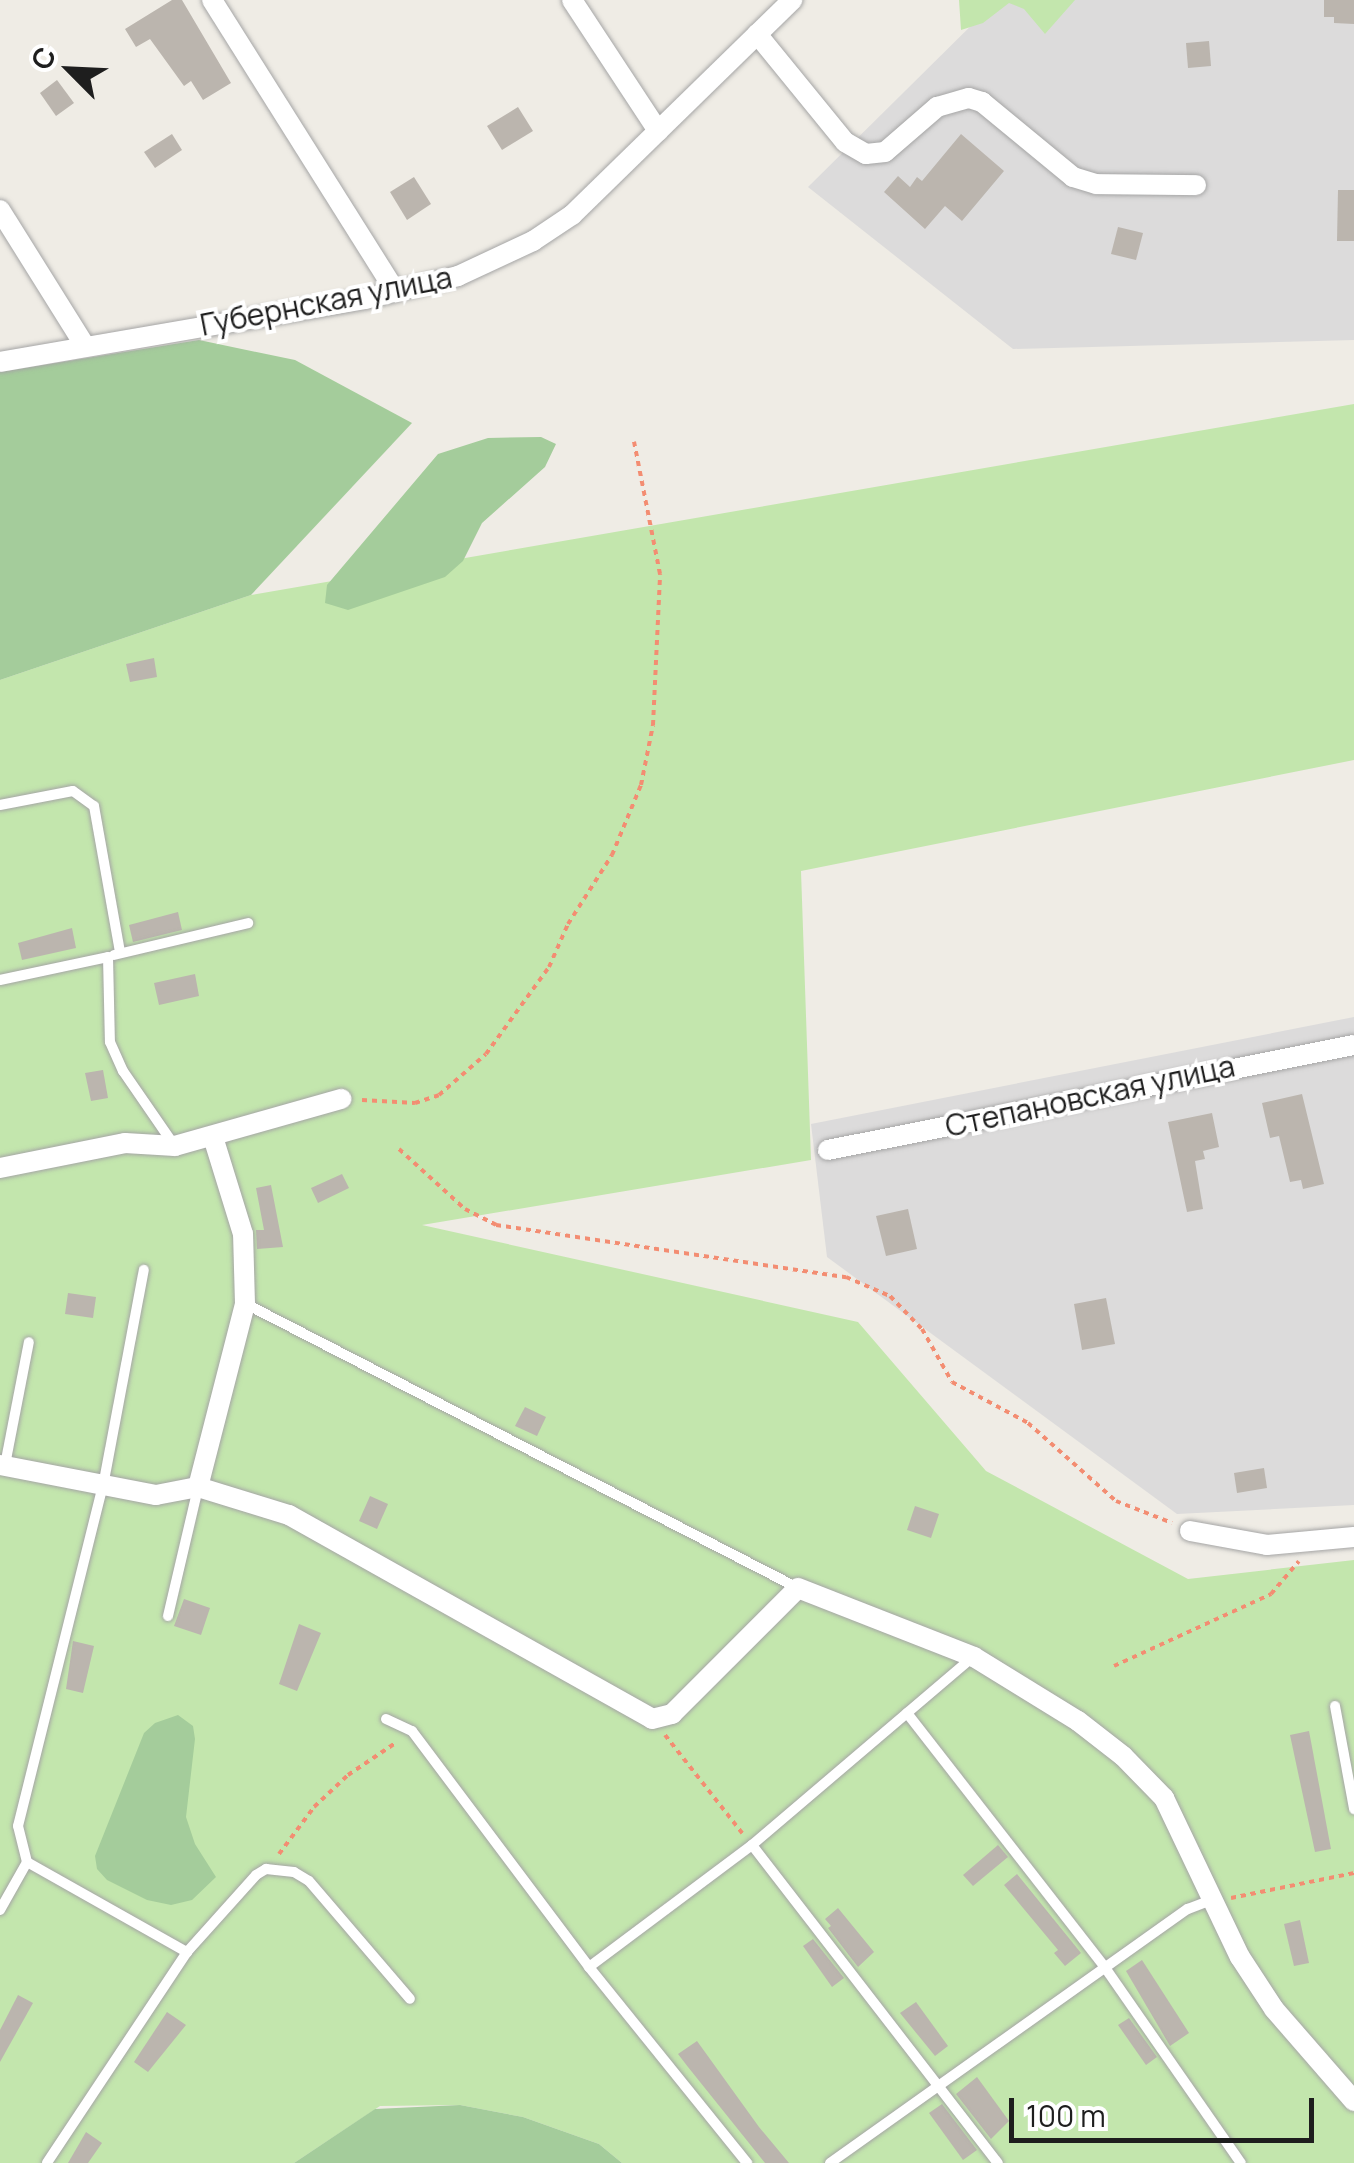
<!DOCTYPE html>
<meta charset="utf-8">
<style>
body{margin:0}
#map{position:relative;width:1354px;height:2163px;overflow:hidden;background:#efece5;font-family:Manrope,sans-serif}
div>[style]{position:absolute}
.residential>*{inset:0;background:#dcdbdb}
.grass>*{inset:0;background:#c3e6ad}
.forest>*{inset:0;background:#a4cc9b}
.building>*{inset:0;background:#bbb5ae}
.path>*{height:4px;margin-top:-2px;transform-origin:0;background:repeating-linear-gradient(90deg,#f38d72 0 5px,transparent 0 10px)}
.roads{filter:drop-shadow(0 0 2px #a5a5a5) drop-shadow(0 0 2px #a5a5a5)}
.lane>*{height:10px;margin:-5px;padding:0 5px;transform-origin:5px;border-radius:5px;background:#fff}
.street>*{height:20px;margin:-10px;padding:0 10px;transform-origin:10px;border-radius:10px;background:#fff}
span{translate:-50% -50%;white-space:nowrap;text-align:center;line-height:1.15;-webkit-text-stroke:8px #fff;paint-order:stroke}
.street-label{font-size:30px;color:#1e1e1e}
.north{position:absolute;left:20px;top:20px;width:100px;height:100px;-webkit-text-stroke:8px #fff;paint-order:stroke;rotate:294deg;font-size:28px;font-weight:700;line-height:40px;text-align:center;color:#1e1e1e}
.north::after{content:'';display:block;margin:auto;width:35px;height:45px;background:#1e1e1e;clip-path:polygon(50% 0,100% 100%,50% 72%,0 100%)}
.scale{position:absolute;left:1009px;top:2098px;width:305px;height:45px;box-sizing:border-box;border:5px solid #1e1e1e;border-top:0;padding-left:12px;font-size:30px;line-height:35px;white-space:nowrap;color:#1e1e1e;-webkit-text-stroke:8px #fff;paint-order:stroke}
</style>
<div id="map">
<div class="residential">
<div style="clip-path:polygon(997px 0,1354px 0,1354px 340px,1013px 349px,808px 187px)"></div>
<div style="clip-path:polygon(1354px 1017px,1354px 1505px,1177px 1514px,827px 1257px,811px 1124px)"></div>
</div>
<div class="grass">
<div style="clip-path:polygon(959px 0,1075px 0,1045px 34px,1024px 9px,1009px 3px,983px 23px,961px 30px)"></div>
<div style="clip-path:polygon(1354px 404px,1354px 760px,801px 871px,811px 1160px,422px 1225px,858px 1322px,986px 1471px,1188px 1579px,1354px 1560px,1354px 2163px,622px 2163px,599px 2144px,523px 2117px,460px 2105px,380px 2106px,294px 2163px,0 2163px,0 680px,251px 595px)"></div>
</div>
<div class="forest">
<div style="clip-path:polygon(199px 340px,295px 360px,412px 423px,251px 595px,0 680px,0 372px)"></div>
<div style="clip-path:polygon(541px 437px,556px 444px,545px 467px,482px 523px,463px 561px,445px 577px,348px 610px,325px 603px,327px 585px,438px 454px,488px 438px)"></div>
<div style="clip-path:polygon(178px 1715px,193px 1726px,195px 1739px,186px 1817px,195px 1844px,216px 1877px,192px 1900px,171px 1905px,147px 1900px,107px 1880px,97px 1869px,95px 1856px,144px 1733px,155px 1723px)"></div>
<div style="clip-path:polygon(460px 2105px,523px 2117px,599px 2144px,622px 2163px,294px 2163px,375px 2109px)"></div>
</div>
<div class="building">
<div style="clip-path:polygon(172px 0,182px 0,231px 83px,203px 100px,191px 81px,184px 86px,150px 39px,136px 47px,125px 29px)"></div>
<div style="clip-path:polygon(1324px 0,1354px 0,1354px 24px,1334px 23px,1334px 17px,1324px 17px)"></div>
<div style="clip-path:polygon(1209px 41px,1211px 66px,1188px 68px,1186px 43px)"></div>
<div style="clip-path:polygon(57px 80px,74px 103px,56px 116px,40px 93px)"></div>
<div style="clip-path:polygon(518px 107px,533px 131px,502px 150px,487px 126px)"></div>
<div style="clip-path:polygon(172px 134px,182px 150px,155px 168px,144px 152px)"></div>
<div style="clip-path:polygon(961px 134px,1004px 171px,962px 221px,945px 206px,925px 229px,884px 192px,898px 176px,910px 187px,917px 177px,922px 181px)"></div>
<div style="clip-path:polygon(414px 177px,431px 204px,407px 220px,390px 192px)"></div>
<div style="clip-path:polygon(1338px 190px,1354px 190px,1354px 241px,1337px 241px)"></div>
<div style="clip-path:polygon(1118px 227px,1143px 233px,1136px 260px,1111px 254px)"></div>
<div style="clip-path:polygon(154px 658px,157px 677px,130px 682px,126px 664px)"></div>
<div style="clip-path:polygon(178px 912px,182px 930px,133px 942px,129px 925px)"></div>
<div style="clip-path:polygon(72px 928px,76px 948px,22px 960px,18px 943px)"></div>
<div style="clip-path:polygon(195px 974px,199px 996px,159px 1005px,154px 983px)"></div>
<div style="clip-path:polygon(103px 1070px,108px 1098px,91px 1101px,85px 1073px)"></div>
<div style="clip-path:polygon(1302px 1094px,1324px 1184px,1303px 1189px,1301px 1180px,1290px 1182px,1279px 1136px,1270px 1138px,1262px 1103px)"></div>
<div style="clip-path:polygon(1212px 1113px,1219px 1147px,1203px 1151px,1205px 1159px,1195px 1161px,1203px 1209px,1187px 1212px,1168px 1122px)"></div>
<div style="clip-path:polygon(342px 1174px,349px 1188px,318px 1203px,311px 1188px)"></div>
<div style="clip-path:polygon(271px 1185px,283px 1247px,257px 1249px,256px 1230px,264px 1230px,256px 1188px)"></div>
<div style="clip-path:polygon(908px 1209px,917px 1249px,886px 1256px,876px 1216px)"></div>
<div style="clip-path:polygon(68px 1293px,96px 1297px,93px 1318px,65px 1314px)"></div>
<div style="clip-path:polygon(1106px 1298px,1115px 1344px,1082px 1350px,1074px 1304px)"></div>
<div style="clip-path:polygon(525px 1407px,546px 1417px,537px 1436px,515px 1426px)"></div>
<div style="clip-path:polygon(1264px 1468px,1267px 1488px,1237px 1493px,1234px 1473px)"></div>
<div style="clip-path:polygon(370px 1496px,388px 1504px,377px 1529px,359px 1521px)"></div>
<div style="clip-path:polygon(915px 1506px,939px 1514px,931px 1538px,907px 1530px)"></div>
<div style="clip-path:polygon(184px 1599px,210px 1608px,201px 1635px,174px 1626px)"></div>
<div style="clip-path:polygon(299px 1624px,321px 1633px,297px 1691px,279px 1684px)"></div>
<div style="clip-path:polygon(73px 1641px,94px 1646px,83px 1693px,66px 1689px)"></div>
<div style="clip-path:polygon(1309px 1731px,1331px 1849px,1315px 1852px,1290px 1735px)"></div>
<div style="clip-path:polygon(998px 1845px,1008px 1857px,973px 1886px,963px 1875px)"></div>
<div style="clip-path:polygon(1017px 1874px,1081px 1953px,1065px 1966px,1054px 1953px,1058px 1950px,1004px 1885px)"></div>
<div style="clip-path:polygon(838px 1908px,874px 1952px,858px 1967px,828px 1928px,831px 1926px,825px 1919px)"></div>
<div style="clip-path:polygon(1300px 1920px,1309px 1963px,1294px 1966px,1284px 1924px)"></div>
<div style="clip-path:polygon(813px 1939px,844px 1978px,832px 1987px,803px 1946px)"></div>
<div style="clip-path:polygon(1142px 1960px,1189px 2033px,1170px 2046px,1126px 1971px)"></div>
<div style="clip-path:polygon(18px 1995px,33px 2003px,0 2062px,0 2030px)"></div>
<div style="clip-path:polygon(916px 2002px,948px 2046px,935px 2056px,900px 2013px)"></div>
<div style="clip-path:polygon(167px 2012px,186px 2025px,148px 2072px,134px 2062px)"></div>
<div style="clip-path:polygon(1129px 2018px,1157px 2057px,1146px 2065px,1118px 2025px)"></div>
<div style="clip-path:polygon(697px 2041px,759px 2127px,789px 2163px,765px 2163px,688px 2067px,678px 2054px)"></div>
<div style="clip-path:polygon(977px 2077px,1009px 2121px,991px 2139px,956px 2094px)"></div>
<div style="clip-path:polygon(942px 2104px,977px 2150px,963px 2160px,929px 2113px)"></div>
<div style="clip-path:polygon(86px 2132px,102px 2143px,88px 2163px,68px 2163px)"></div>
</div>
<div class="path">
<div style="left:362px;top:1100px;width:53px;rotate:3.2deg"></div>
<div style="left:415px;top:1103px;width:25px;rotate:-18deg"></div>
<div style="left:439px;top:1095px;width:62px;rotate:-41.1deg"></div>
<div style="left:486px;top:1054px;width:107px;rotate:-54.1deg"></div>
<div style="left:549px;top:967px;width:47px;rotate:-66.2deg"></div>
<div style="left:568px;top:924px;width:82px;rotate:-57.5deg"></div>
<div style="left:612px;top:855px;width:76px;rotate:-67.5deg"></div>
<div style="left:641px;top:785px;width:61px;rotate:-78.7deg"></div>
<div style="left:653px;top:725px;width:151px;rotate:-87.3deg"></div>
<div style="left:660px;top:574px;width:135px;rotate:-101.1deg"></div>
<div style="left:399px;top:1149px;width:89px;rotate:42.3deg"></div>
<div style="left:465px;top:1209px;width:35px;rotate:27deg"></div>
<div style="left:496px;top:1225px;width:354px;rotate:8.5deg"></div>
<div style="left:846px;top:1277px;width:48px;rotate:23.4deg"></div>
<div style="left:890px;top:1296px;width:46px;rotate:45.9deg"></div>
<div style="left:922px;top:1329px;width:61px;rotate:60.5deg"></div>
<div style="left:952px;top:1382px;width:86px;rotate:28.3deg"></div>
<div style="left:1028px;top:1423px;width:118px;rotate:41.6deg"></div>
<div style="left:1116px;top:1501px;width:60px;rotate:21.4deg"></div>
<div style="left:1114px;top:1666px;width:173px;rotate:-24.6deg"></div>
<div style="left:1271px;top:1594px;width:43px;rotate:-49.7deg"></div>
<div style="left:665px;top:1735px;width:125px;rotate:51.8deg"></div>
<div style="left:279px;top:1854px;width:59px;rotate:-53.3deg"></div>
<div style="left:314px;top:1807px;width:47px;rotate:-43.3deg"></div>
<div style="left:348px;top:1775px;width:59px;rotate:-34deg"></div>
<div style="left:1231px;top:1898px;width:126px;rotate:-11.5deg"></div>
</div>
<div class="roads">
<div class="lane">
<div style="left:0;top:805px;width:74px;rotate:-10.9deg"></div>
<div style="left:73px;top:791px;width:26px;rotate:36deg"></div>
<div style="left:94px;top:806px;width:148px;rotate:79.9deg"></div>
<div style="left:114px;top:955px;width:138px;rotate:-13.4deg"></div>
<div style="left:0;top:980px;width:110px;rotate:-12deg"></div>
<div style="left:108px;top:957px;width:85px;rotate:88.7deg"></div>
<div style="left:110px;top:1042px;width:32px;rotate:66deg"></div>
<div style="left:123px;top:1071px;width:90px;rotate:55.4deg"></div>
<div style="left:246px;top:1304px;width:621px;rotate:27.23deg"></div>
<div style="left:5px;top:1465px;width:125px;rotate:-79deg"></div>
<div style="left:168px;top:1616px;width:131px;rotate:-76.8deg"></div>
<div style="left:1335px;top:1706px;width:105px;rotate:79.5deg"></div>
<div style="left:907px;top:1713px;width:324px;rotate:52.1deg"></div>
<div style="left:1106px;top:1969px;width:236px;rotate:55.2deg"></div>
<div style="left:386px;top:1719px;width:29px;rotate:25deg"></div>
<div style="left:412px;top:1731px;width:295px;rotate:53.1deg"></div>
<div style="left:589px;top:1967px;width:204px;rotate:-36.8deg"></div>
<div style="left:752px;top:1845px;width:290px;rotate:-40.4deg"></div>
<div style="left:752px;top:1845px;width:402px;rotate:52.3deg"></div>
<div style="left:27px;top:1862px;width:37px;rotate:-104deg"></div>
<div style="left:18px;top:1826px;width:350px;rotate:-76deg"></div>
<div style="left:103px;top:1486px;width:220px;rotate:-79.3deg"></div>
<div style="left:0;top:1910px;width:55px;rotate:-60.6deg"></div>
<div style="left:27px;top:1862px;width:184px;rotate:29.4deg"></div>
<div style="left:187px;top:1952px;width:253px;rotate:123.6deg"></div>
<div style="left:187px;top:1952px;width:103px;rotate:-48.1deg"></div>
<div style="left:256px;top:1875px;width:12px;rotate:-31deg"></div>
<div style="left:266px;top:1869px;width:28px;rotate:6deg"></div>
<div style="left:294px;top:1872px;width:17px;rotate:31deg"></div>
<div style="left:309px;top:1881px;width:155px;rotate:49.4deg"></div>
<div style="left:589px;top:1967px;width:252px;rotate:51.1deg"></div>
<div style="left:830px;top:2163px;width:439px;rotate:-35.4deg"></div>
<div style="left:1188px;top:1909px;width:28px;rotate:-21deg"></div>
</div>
<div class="street">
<div style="left:212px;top:0;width:344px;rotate:57.8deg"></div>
<div style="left:572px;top:0;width:157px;rotate:56.7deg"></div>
<div style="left:757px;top:34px;width:139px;rotate:50.8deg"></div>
<div style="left:845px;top:142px;width:24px;rotate:30deg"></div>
<div style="left:866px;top:154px;width:19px;rotate:-6deg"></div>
<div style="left:885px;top:152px;width:69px;rotate:-40.9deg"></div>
<div style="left:937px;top:107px;width:33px;rotate:-16deg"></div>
<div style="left:969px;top:98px;width:14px;rotate:17deg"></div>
<div style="left:982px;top:102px;width:118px;rotate:39.5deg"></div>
<div style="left:1073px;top:177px;width:24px;rotate:17deg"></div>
<div style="left:1096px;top:184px;width:100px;rotate:0.6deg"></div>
<div style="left:0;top:210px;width:160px;rotate:58deg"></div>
<div style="left:0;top:362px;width:370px;rotate:-9.8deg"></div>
<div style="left:365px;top:299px;width:96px;rotate:-13.9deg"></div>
<div style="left:458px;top:276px;width:83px;rotate:-25deg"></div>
<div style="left:533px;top:241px;width:47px;rotate:-33.7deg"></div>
<div style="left:572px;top:215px;width:308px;rotate:-44.3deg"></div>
<div style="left:828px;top:1150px;width:536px;rotate:-11.29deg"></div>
<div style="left:0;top:1168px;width:127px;rotate:-11.3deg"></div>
<div style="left:125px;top:1143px;width:50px;rotate:3.4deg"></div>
<div style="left:175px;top:1146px;width:173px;rotate:-15.8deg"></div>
<div style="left:0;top:1465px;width:159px;rotate:10.9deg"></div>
<div style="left:156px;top:1495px;width:43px;rotate:-10.8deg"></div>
<div style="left:198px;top:1487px;width:95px;rotate:17.1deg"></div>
<div style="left:289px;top:1515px;width:416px;rotate:29.3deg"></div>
<div style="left:652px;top:1719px;width:21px;rotate:-14deg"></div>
<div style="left:672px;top:1714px;width:178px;rotate:-45deg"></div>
<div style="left:798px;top:1588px;width:189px;rotate:21.4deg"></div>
<div style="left:974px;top:1657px;width:122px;rotate:31.6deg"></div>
<div style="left:1078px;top:1721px;width:57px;rotate:37.9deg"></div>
<div style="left:1123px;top:1756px;width:59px;rotate:45.7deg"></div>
<div style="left:1164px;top:1798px;width:176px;rotate:64.5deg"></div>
<div style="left:1240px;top:1957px;width:62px;rotate:56.8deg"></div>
<div style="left:1274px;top:2009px;width:122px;rotate:49deg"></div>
<div style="left:198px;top:1487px;width:189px;rotate:-75.6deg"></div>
<div style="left:245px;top:1304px;width:70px;rotate:-91.6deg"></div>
<div style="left:243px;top:1234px;width:102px;rotate:-107.2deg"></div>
<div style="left:1190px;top:1531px;width:78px;rotate:10.3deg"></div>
<div style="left:1267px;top:1545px;width:87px;rotate:-5.3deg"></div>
</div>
</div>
<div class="street-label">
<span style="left:326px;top:301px;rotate:-11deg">Губернская улица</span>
<span style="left:1090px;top:1096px;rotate:-12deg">Степановская улица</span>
</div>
<div class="north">С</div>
<div class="scale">100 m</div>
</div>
